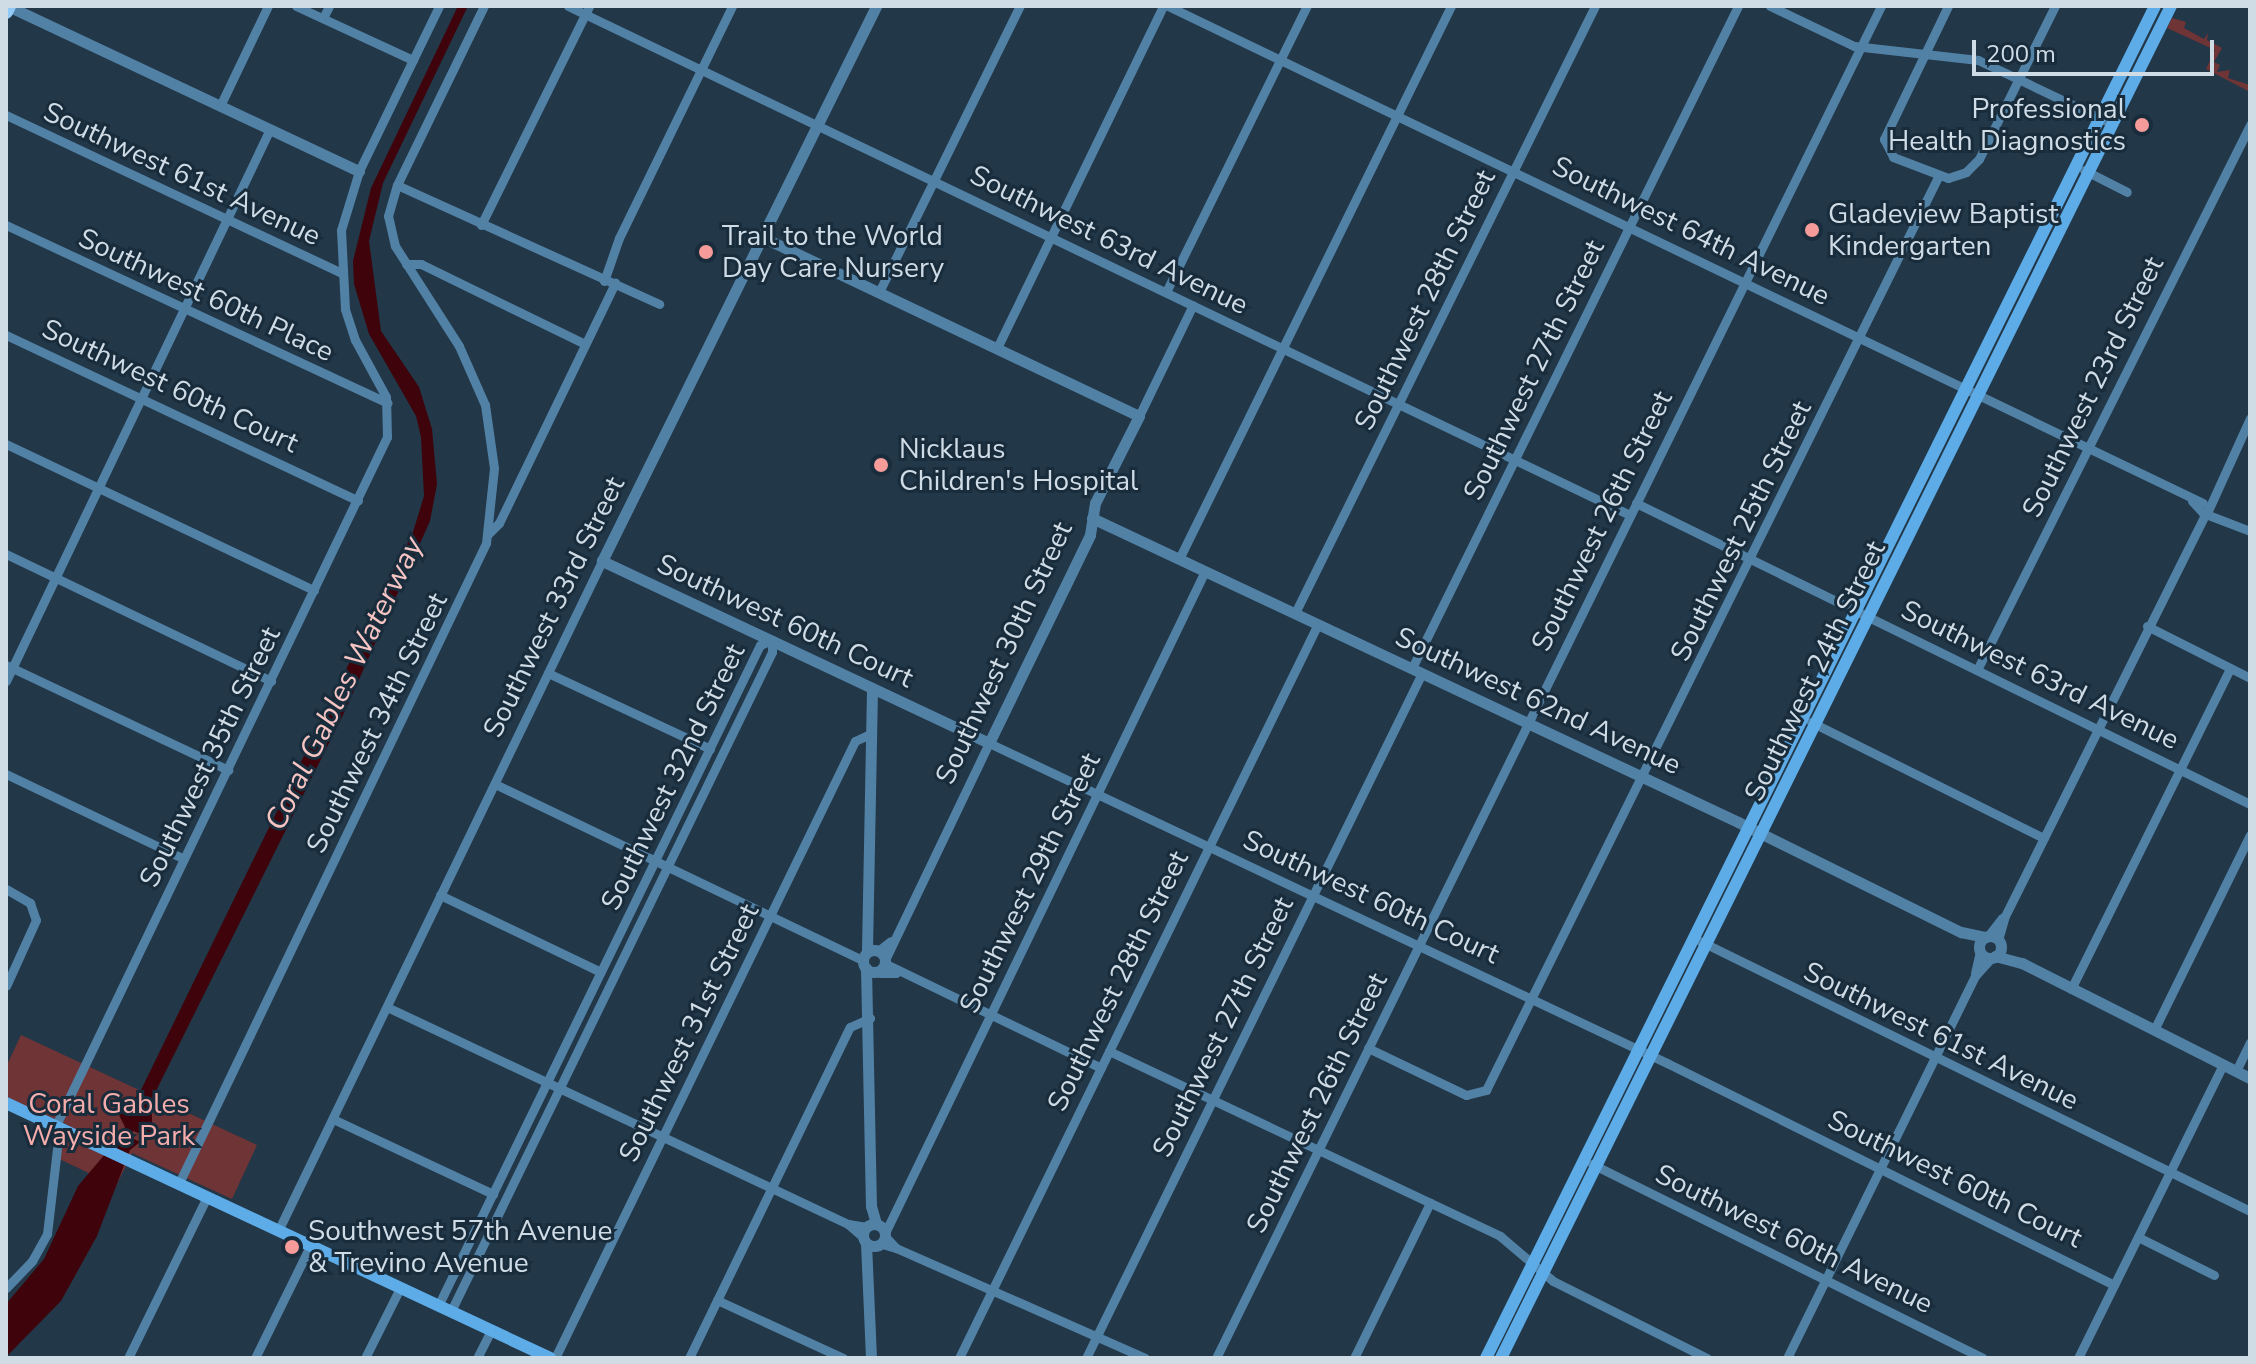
<!DOCTYPE html>
<style>
body{margin:0}
#map{position:relative;width:2256px;height:1364px;overflow:hidden;background:#223747;font-family:"Nunito Sans",sans-serif}
div>[style]{position:absolute}
.green>*{inset:0;background:#6f3435}
.water>*{inset:0;background:#3f030b}
.minor>*{height:9px;margin:-4.5px;padding:0 4.5px;transform-origin:4.5px;border-radius:4.5px;background:#5281a6}
.tertiary>*{height:11px;margin:-5.5px;padding:0 5.5px;transform-origin:5.5px;border-radius:5.5px;background:#5281a6}
.tertiary>.ring{margin:-5.5px;padding:0;box-sizing:content-box;background:none;border:11px solid #5281a6;border-radius:50%}
.secondary>*{height:12px;margin:-6px;padding:0 6px;transform-origin:6px;border-radius:6px;background:#5dace7}
.primary>*{height:14px;margin:-7px;padding:0 7px;transform-origin:7px;border-radius:7px;background:#91caf7}
.dots>*{width:22px;height:22px;translate:-50% -50%;box-sizing:border-box;border:4px solid #182c3c;border-radius:50%}
span{translate:-50% -50%;white-space:nowrap;text-align:center;line-height:1.15;-webkit-text-stroke:6px #182c3c;paint-order:stroke}
.poi-label{font-size:28px;color:#cfdbe5}
.right{translate:-100% -50%;text-align:right}
.left{translate:0 -50%;text-align:left}
.street-label{font-size:28px;color:#cfdbe5}
.park-label{font-size:28px;color:#f5adac}
.water-label{font-size:30px;color:#f6c5c3;font-style:italic}
.frame{position:absolute;inset:0;border:8px solid #cfdbe5;pointer-events:none}
.scale{position:absolute;left:1972px;top:40px;width:242px;height:36px;box-sizing:border-box;border:4px solid #cfdbe5;border-top:0;padding-left:10px;font-size:24px;line-height:28px;white-space:nowrap;color:#cfdbe5;-webkit-text-stroke:6px #182c3c;paint-order:stroke}
</style>
<div id="map">
<div class="green">
<div style="clip-path:polygon(2172px 18px,2186px 22px,2184px 28px,2204px 39px,2208px 33px,2207px 40px,2222px 48px,2214px 62px,2220px 65px,2217px 72px,2230px 70px,2228px 78px,2250px 85px,2250px 92px,2206px 69px,2215px 50px,2167px 28px)"></div>
<div style="clip-path:polygon(21px 1035px,257px 1145px,232px 1199px,132px 1153px,116px 1186px,53px 1156px,68px 1125px,6px 1097px,6px 1067px)"></div>
</div>
<div class="water">
<div style="clip-path:polygon(458px 6px,468px 6px,383px 183px,369px 241px,381px 331px,419px 387px,432px 429px,437px 484px,430px 521px,343px 715px,152px 1099px,152px 1130px,146px 1136px,133px 1131px,130px 1137px,140px 1142px,130px 1150px,97px 1236px,61px 1301px,6px 1357px,6px 1304px,44px 1259px,78px 1186px,122px 1134px,125px 1127px,119px 1115px,140px 1092px,413px 532px,424px 496px,421px 437px,416px 416px,369px 334px,354px 284px,353px 261px,371px 188px)"></div>
</div>
<div class="minor">
<div style="left:296px;top:6px;width:129px;rotate:24.8deg"></div>
<div style="left:568px;top:6px;width:1178px;rotate:25.61deg"></div>
<div style="left:1168px;top:6px;width:1148px;rotate:25.65deg"></div>
<div style="left:1770px;top:6px;width:93px;rotate:25.5deg"></div>
<div style="left:1854px;top:46px;width:125px;rotate:6.4deg"></div>
<div style="left:1978px;top:60px;width:149px;rotate:25.4deg"></div>
<div style="left:1948px;top:6px;width:148px;rotate:115.7deg"></div>
<div style="left:1884px;top:139px;width:20px;rotate:63deg"></div>
<div style="left:1893px;top:157px;width:59px;rotate:20.9deg"></div>
<div style="left:1948px;top:178px;width:19px;rotate:-18deg"></div>
<div style="left:1966px;top:172px;width:18px;rotate:-45deg"></div>
<div style="left:1979px;top:159px;width:171px;rotate:-63.6deg"></div>
<div style="left:323px;top:18px;width:13px;rotate:-63deg"></div>
<div style="left:220px;top:106px;width:111px;rotate:-64.4deg"></div>
<div style="left:6px;top:115px;width:369px;rotate:25.2deg"></div>
<div style="left:2084px;top:170px;width:48px;rotate:27.1deg"></div>
<div style="left:397px;top:185px;width:288px;rotate:24.4deg"></div>
<div style="left:6px;top:225px;width:421px;rotate:25deg"></div>
<div style="left:481px;top:225px;width:244px;rotate:-63.7deg"></div>
<div style="left:406px;top:264px;width:15px"></div>
<div style="left:421px;top:264px;width:182px;rotate:26deg"></div>
<div style="left:604px;top:281px;width:46px;rotate:-70.8deg"></div>
<div style="left:619px;top:238px;width:258px;rotate:-64deg"></div>
<div style="left:879px;top:292px;width:319px;rotate:-63.8deg"></div>
<div style="left:1166px;top:292px;width:319px;rotate:-63.8deg"></div>
<div style="left:6px;top:335px;width:389px;rotate:25.2deg"></div>
<div style="left:997px;top:348px;width:380px;rotate:-64.1deg"></div>
<div style="left:1139px;top:416px;width:123px;rotate:-64.1deg"></div>
<div style="left:6px;top:444px;width:341px;rotate:25.4deg"></div>
<div style="left:2192px;top:501px;width:16px;rotate:47deg"></div>
<div style="left:2203px;top:513px;width:50px;rotate:21deg"></div>
<div style="left:1636px;top:503px;width:684px;rotate:26.12deg"></div>
<div style="left:2207px;top:513px;width:104px;rotate:-65.6deg"></div>
<div style="left:487px;top:535px;width:17px;rotate:-45deg"></div>
<div style="left:499px;top:523px;width:267px;rotate:-64.2deg"></div>
<div style="left:6px;top:554px;width:294px;rotate:25.6deg"></div>
<div style="left:1179px;top:559px;width:616px;rotate:-63.81deg"></div>
<div style="left:1295px;top:613px;width:677px;rotate:-63.7deg"></div>
<div style="left:2147px;top:626px;width:115px;rotate:26.8deg"></div>
<div style="left:6px;top:665px;width:246px;rotate:25.3deg"></div>
<div style="left:1412px;top:668px;width:738px;rotate:-63.78deg"></div>
<div style="left:1977px;top:670px;width:610px;rotate:-63.39deg"></div>
<div style="left:548px;top:673px;width:179px;rotate:25.1deg"></div>
<div style="left:6px;top:681px;width:612px;rotate:-64.44deg"></div>
<div style="left:1811px;top:722px;width:260px;rotate:26.5deg"></div>
<div style="left:6px;top:774px;width:197px;rotate:25.5deg"></div>
<div style="left:495px;top:784px;width:409px;rotate:25.6deg"></div>
<div style="left:6px;top:889px;width:28px;rotate:30deg"></div>
<div style="left:30px;top:903px;width:18px;rotate:71deg"></div>
<div style="left:36px;top:920px;width:72px;rotate:114.4deg"></div>
<div style="left:440px;top:895px;width:178px;rotate:25.6deg"></div>
<div style="left:1988px;top:936px;width:23px;rotate:-52deg"></div>
<div style="left:1998px;top:940px;width:25px;rotate:-74deg"></div>
<div style="left:2005px;top:916px;width:450px;rotate:-63.5deg"></div>
<div style="left:1700px;top:941px;width:613px;rotate:26.15deg"></div>
<div style="left:878px;top:951px;width:16px;rotate:-38deg"></div>
<div style="left:884px;top:962px;width:243px;rotate:-64.4deg"></div>
<div style="left:989px;top:743px;width:750px;rotate:25.27deg"></div>
<div style="left:1667px;top:1063px;width:499px;rotate:26.4deg"></div>
<div style="left:884px;top:963px;width:241px;rotate:25.8deg"></div>
<div style="left:880px;top:973px;width:16px"></div>
<div style="left:1975px;top:973px;width:22px;rotate:-77deg"></div>
<div style="left:2071px;top:989px;width:358px;rotate:-63.6deg"></div>
<div style="left:387px;top:1007px;width:510px;rotate:25.21deg"></div>
<div style="left:848px;top:1224px;width:21px;rotate:41deg"></div>
<div style="left:2154px;top:1030px;width:217px;rotate:-63.8deg"></div>
<div style="left:1368px;top:1048px;width:109px;rotate:25.6deg"></div>
<div style="left:1466px;top:1095px;width:21px;rotate:-14deg"></div>
<div style="left:1486px;top:1090px;width:1019px;rotate:-63.66deg"></div>
<div style="left:1109px;top:1051px;width:433px;rotate:25.3deg"></div>
<div style="left:1500px;top:1236px;width:70px;rotate:40.3deg"></div>
<div style="left:1553px;top:1281px;width:172px;rotate:26.6deg"></div>
<div style="left:2236px;top:1071px;width:32px;rotate:-64deg"></div>
<div style="left:333px;top:1119px;width:177px;rotate:25.1deg"></div>
<div style="left:55px;top:1127px;width:766px;rotate:-64.31deg"></div>
<div style="left:387px;top:437px;width:40px;rotate:-91.4deg"></div>
<div style="left:386px;top:397px;width:65px;rotate:-118.5deg"></div>
<div style="left:355px;top:340px;width:33px;rotate:-108deg"></div>
<div style="left:345px;top:309px;width:79px;rotate:-92.9deg"></div>
<div style="left:341px;top:230px;width:62px;rotate:-73deg"></div>
<div style="left:359px;top:171px;width:183px;rotate:-64.1deg"></div>
<div style="left:1592px;top:1164px;width:436px;rotate:26.4deg"></div>
<div style="left:179px;top:1183px;width:710px;rotate:-64.37deg"></div>
<div style="left:486px;top:543px;width:75px;rotate:-83.9deg"></div>
<div style="left:494px;top:468px;width:64px;rotate:-98.1deg"></div>
<div style="left:485px;top:405px;width:64px;rotate:-113.8deg"></div>
<div style="left:459px;top:346px;width:119px;rotate:-122.6deg"></div>
<div style="left:395px;top:246px;width:31px;rotate:-103deg"></div>
<div style="left:388px;top:216px;width:32px;rotate:-74deg"></div>
<div style="left:397px;top:185px;width:199px;rotate:-64.1deg"></div>
<div style="left:848px;top:1224px;width:19px;rotate:9deg"></div>
<div style="left:278px;top:1231px;width:744px;rotate:-64.19deg"></div>
<div style="left:885px;top:1233px;width:735px;rotate:-64.2deg"></div>
<div style="left:2138px;top:1237px;width:85px;rotate:26.6deg"></div>
<div style="left:882px;top:1244px;width:15px;rotate:16deg"></div>
<div style="left:896px;top:1248px;width:16px;rotate:-133deg"></div>
<div style="left:896px;top:1248px;width:272px;rotate:23.8deg"></div>
<div style="left:6px;top:1288px;width:37px;rotate:-46deg"></div>
<div style="left:32px;top:1261px;width:31px;rotate:-61deg"></div>
<div style="left:47px;top:1234px;width:86px;rotate:-83.3deg"></div>
<div style="left:717px;top:1300px;width:139px;rotate:24.7deg"></div>
<div style="left:438px;top:1306px;width:735px;rotate:-64.03deg"></div>
<div style="left:760px;top:645px;width:13px;rotate:-23deg"></div>
<div style="left:772px;top:640px;width:12px;rotate:90deg"></div>
<div style="left:772px;top:652px;width:733px;rotate:115.97deg"></div>
<div style="left:128px;top:1358px;width:179px;rotate:-63.9deg"></div>
<div style="left:255px;top:1358px;width:125px;rotate:-63.8deg"></div>
<div style="left:365px;top:1358px;width:78px;rotate:-63.4deg"></div>
<div style="left:477px;top:1358px;width:31px;rotate:-63deg"></div>
<div style="left:555px;top:1358px;width:686px;rotate:-64.07deg"></div>
<div style="left:855px;top:741px;width:14px;rotate:-25deg"></div>
<div style="left:689px;top:1358px;width:368px;rotate:-64.1deg"></div>
<div style="left:850px;top:1027px;width:22px;rotate:-24deg"></div>
<div style="left:959px;top:1358px;width:817px;rotate:-63.94deg"></div>
<div style="left:1086px;top:1358px;width:763px;rotate:-63.87deg"></div>
<div style="left:1216px;top:1358px;width:1507px;rotate:-63.81deg"></div>
<div style="left:1354px;top:1358px;width:173px;rotate:-63.9deg"></div>
<div style="left:1787px;top:1358px;width:426px;rotate:-63.8deg"></div>
<div style="left:1975px;top:976px;width:24px;rotate:-48deg"></div>
<div style="left:2078px;top:1358px;width:328px;rotate:-63.7deg"></div>
</div>
<div class="tertiary">
<div style="left:8px;top:6px;width:388px;rotate:25.2deg"></div>
<div style="left:762px;top:237px;width:417px;rotate:25.4deg"></div>
<div style="left:1139px;top:416px;width:97px;rotate:116.8deg"></div>
<div style="left:1095px;top:503px;width:32px;rotate:99deg"></div>
<div style="left:1090px;top:535px;width:231px;rotate:115.9deg"></div>
<div style="left:989px;top:743px;width:428px;rotate:-154.8deg"></div>
<div style="left:602px;top:561px;width:361px;rotate:-63.7deg"></div>
<div style="left:762px;top:237px;width:258px;rotate:-63.7deg"></div>
<div style="left:1092px;top:518px;width:714px;rotate:25.2deg"></div>
<div style="left:1738px;top:822px;width:249px;rotate:26.3deg"></div>
<div style="left:1961px;top:932px;width:25px;rotate:12deg"></div>
<div class="ring" style="left:1979px;top:936px;width:11px;height:11px"></div>
<div class="ring" style="left:863px;top:950px;width:11px;height:11px"></div>
<div style="left:867px;top:950px;width:262px;rotate:-88.9deg"></div>
<div style="left:1995px;top:956px;width:28px;rotate:15deg"></div>
<div style="left:2022px;top:963px;width:255px;rotate:26.8deg"></div>
<div style="left:866px;top:968px;width:238px;rotate:88.8deg"></div>
<div style="left:871px;top:1206px;width:19px;rotate:74deg"></div>
<div class="ring" style="left:863px;top:1224px;width:11px;height:11px"></div>
<div style="left:866px;top:1243px;width:115px;rotate:87.5deg"></div>
</div>
<div class="secondary">
<div style="left:6px;top:1103px;width:601px;rotate:25.11deg"></div>
<div style="left:1486px;top:1358px;width:1508px;rotate:-63.67deg"></div>
<div style="left:1501px;top:1358px;width:1509px;rotate:-63.64deg"></div>
</div>
<div class="primary">
<div style="left:6px;top:12px;width:7px;rotate:-63deg"></div>
</div>
<div class="dots">
<div style="left:2142px;top:125px;background:#f59b9a"></div>
<div style="left:1812px;top:230px;background:#f59b9a"></div>
<div style="left:706px;top:252px;background:#f59b9a"></div>
<div style="left:881px;top:465px;background:#f59b9a"></div>
<div style="left:292px;top:1247px;background:#f59b9a"></div>
</div>
<div class="poi-label">
<span class="right" style="left:2126px;top:125px">Professional<br>Health Diagnostics</span>
<span class="left" style="left:1828px;top:230px">Gladeview Baptist<br>Kindergarten</span>
<span class="left" style="left:722px;top:252px">Trail to the World<br>Day Care Nursery</span>
<span class="left" style="left:899px;top:465px">Nicklaus<br>Children's Hospital</span>
<span class="left" style="left:308px;top:1247px">Southwest 57th Avenue<br>&amp; Trevino Avenue</span>
</div>
<div class="street-label">
<span style="left:182px;top:174px;rotate:25deg">Southwest 61st Avenue</span>
<span style="left:1691px;top:231px;rotate:26deg">Southwest 64th Avenue</span>
<span style="left:1109px;top:240px;rotate:26deg">Southwest 63rd Avenue</span>
<span style="left:206px;top:295px;rotate:25deg">Southwest 60th Place</span>
<span style="left:1425px;top:300px;rotate:-64deg">Southwest 28th Street</span>
<span style="left:1534px;top:370px;rotate:-64deg">Southwest 27th Street</span>
<span style="left:170px;top:386px;rotate:25deg">Southwest 60th Court</span>
<span style="left:2093px;top:387px;rotate:-64deg">Southwest 23rd Street</span>
<span style="left:1602px;top:521px;rotate:-64deg">Southwest 26th Street</span>
<span style="left:1741px;top:531px;rotate:-64deg">Southwest 25th Street</span>
<span style="left:554px;top:607px;rotate:-64deg">Southwest 33rd Street</span>
<span style="left:785px;top:621px;rotate:25deg">Southwest 60th Court</span>
<span style="left:1004px;top:653px;rotate:-65deg">Southwest 30th Street</span>
<span style="left:1815px;top:671px;rotate:-64deg">Southwest 24th Street</span>
<span style="left:2040px;top:675px;rotate:26deg">Southwest 63rd Avenue</span>
<span style="left:1538px;top:701px;rotate:25deg">Southwest 62nd Avenue</span>
<span style="left:377px;top:723px;rotate:-64deg">Southwest 34th Street</span>
<span style="left:210px;top:757px;rotate:-64deg">Southwest 35th Street</span>
<span style="left:673px;top:777px;rotate:-64deg">Southwest 32nd Street</span>
<span style="left:1030px;top:883px;rotate:-64deg">Southwest 29th Street</span>
<span style="left:1371px;top:897px;rotate:25deg">Southwest 60th Court</span>
<span style="left:1118px;top:981px;rotate:-64deg">Southwest 28th Street</span>
<span style="left:1223px;top:1027px;rotate:-64deg">Southwest 27th Street</span>
<span style="left:689px;top:1033px;rotate:-64deg">Southwest 31st Street</span>
<span style="left:1941px;top:1036px;rotate:26deg">Southwest 61st Avenue</span>
<span style="left:1317px;top:1103px;rotate:-64deg">Southwest 26th Street</span>
<span style="left:1955px;top:1179px;rotate:26deg">Southwest 60th Court</span>
<span style="left:1794px;top:1239px;rotate:26deg">Southwest 60th Avenue</span>
</div>
<div class="park-label">
<span style="left:109px;top:1120px">Coral Gables<br>Wayside Park</span>
</div>
<div class="water-label">
<span style="left:345px;top:684px;rotate:-64deg">Coral Gables Waterway</span>
</div>
<div class="frame"></div>
<div class="scale">200 m</div>
</div>
